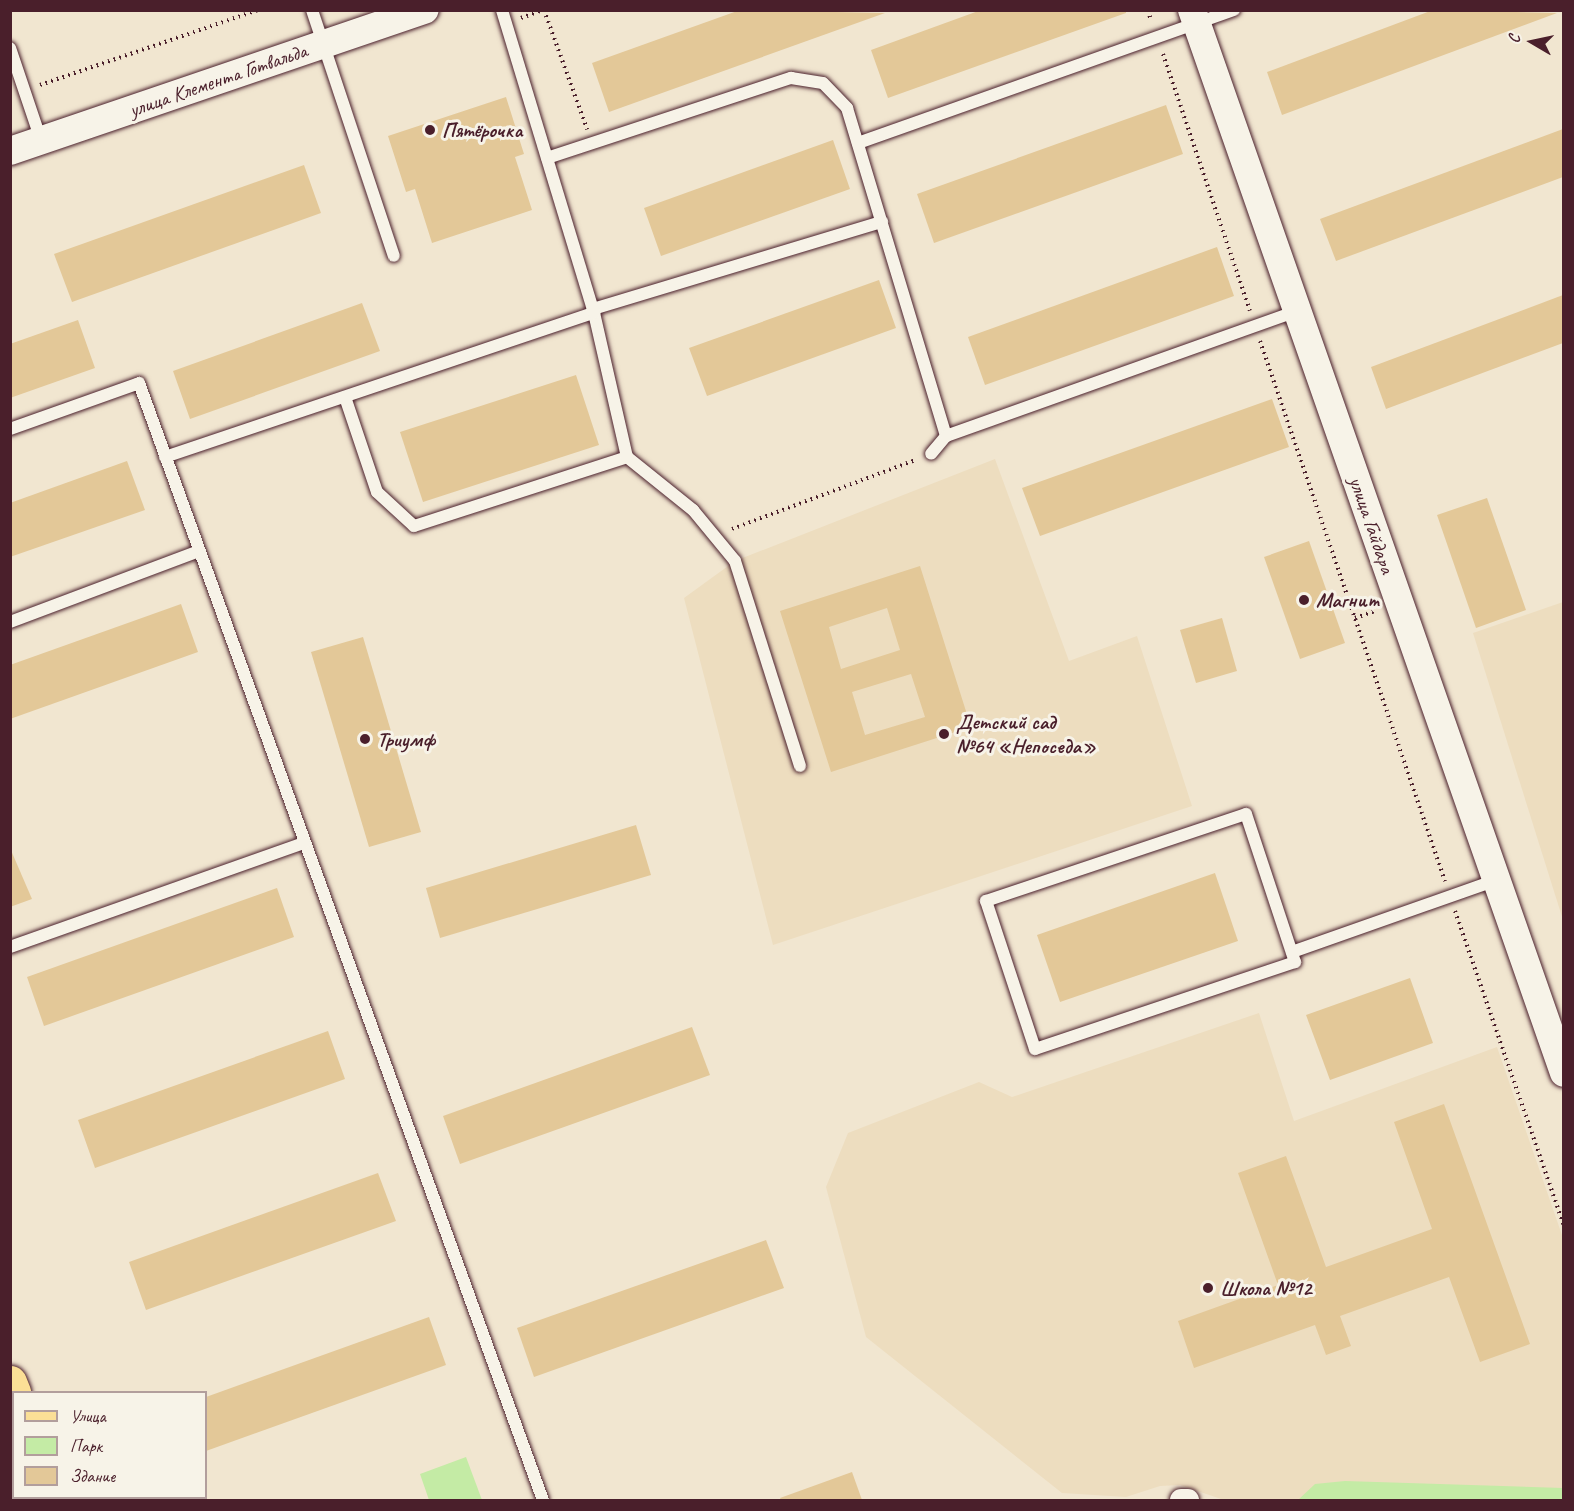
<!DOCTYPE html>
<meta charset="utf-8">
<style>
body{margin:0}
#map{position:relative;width:1574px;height:1511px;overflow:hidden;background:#f1e6d0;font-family:Caveat,sans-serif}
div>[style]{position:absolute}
.built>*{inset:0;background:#edddbf}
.green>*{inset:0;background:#c4eba5}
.building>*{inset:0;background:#e3c898}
.path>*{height:4px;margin-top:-2px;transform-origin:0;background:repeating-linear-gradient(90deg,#4a1f2b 0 1.5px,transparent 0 6px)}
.roads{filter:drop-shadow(0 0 2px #4a1f2b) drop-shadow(0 0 2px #4a1f2b)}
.service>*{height:12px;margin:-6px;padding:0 6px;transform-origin:6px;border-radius:6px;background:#f7f3e8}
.minor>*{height:22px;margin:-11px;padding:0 11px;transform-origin:11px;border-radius:11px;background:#f7f3e8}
.tertiary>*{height:28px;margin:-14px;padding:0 14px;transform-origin:14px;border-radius:14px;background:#f7f3e8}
.primary>*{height:33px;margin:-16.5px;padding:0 16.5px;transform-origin:16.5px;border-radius:16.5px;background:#fbdf96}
.dots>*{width:16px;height:16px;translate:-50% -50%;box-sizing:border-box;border:3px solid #f7f3e8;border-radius:50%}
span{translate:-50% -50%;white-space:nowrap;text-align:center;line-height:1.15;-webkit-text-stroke:6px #f7f3e8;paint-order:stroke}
.street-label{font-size:21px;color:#4a1f2b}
.poi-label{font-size:21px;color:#4a1f2b;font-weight:700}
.left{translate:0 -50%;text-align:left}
.frame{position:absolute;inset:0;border:12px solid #4a1f2b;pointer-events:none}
.legend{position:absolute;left:12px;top:1391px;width:195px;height:108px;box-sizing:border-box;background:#f7f3e8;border:2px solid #b29e9c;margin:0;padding:8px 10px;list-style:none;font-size:18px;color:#4a1f2b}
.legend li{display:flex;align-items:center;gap:12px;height:30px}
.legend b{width:30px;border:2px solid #b29e9c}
.north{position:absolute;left:1502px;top:12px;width:60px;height:60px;-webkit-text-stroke:4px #f7f3e8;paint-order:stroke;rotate:279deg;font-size:16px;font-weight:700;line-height:24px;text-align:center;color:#4a1f2b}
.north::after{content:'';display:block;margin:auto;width:21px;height:27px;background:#4a1f2b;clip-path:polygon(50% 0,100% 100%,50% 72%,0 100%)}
</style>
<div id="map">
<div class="built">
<div style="clip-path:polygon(995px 459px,1069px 661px,1137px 636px,1192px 806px,773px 945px,684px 598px,735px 561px)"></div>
<div style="clip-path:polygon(1563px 602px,1564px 602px,1563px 920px,1473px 633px)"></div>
<div style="clip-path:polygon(1259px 1013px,1294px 1121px,1497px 1047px,1563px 1238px,1563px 1500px,1224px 1500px,1180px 1485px,1160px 1486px,1126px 1497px,1062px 1493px,866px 1337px,826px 1187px,848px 1133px,979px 1082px,1012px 1097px)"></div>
</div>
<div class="green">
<div style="clip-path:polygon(466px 1457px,482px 1500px,429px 1500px,420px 1474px)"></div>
<div style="clip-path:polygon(1345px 1481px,1563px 1488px,1563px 1500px,1298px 1500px,1315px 1484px)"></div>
</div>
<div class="building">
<div style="clip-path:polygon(740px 10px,885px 13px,609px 112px,592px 63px)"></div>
<div style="clip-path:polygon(981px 10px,1126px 10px,1126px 13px,888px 98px,871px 50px)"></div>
<div style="clip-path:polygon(1433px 10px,1557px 13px,1282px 115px,1267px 72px)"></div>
<div style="clip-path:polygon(506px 97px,524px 154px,515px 157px,532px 210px,432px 243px,415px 189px,406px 192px,388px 136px)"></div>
<div style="clip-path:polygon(1166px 105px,1183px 154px,934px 243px,917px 194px)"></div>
<div style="clip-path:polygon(1563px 129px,1563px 177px,1336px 261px,1320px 219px)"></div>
<div style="clip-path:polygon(833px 140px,850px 189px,661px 256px,644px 208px)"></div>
<div style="clip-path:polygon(304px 165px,321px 213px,72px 302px,54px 254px)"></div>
<div style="clip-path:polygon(1217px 247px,1234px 296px,985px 385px,968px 337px)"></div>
<div style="clip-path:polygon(879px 280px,896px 328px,707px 396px,689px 348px)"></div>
<div style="clip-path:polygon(1563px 295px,1563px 343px,1386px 409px,1371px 367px)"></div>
<div style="clip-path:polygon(362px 303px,380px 351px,190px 419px,173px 371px)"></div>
<div style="clip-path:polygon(78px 320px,95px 368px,10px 398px,10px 344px)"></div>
<div style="clip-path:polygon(576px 375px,599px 445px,423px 502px,400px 432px)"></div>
<div style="clip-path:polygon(1272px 399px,1289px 447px,1040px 536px,1022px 488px)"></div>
<div style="clip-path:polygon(127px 461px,145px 510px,10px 557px,10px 503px)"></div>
<div style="clip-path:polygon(1487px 498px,1526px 610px,1476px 628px,1437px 515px)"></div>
<div style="clip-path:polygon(1309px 541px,1345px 643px,1300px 659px,1264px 557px)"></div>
<div style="clip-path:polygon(evenodd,920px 566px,971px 727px,831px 772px,780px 611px,920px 566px,887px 608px,900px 650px,841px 669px,829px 627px,887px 608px,920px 566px,911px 674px,925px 717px,865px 735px,852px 692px,911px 674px)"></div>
<div style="clip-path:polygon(181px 604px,198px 652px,10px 719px,10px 665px)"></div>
<div style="clip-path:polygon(1222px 618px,1237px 671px,1196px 683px,1180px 630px)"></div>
<div style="clip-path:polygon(363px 637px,421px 832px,369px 847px,311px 652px)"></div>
<div style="clip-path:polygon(636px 825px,651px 875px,440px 938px,426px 888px)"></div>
<div style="clip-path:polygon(10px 848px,32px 899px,10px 907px)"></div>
<div style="clip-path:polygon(1215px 873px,1238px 941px,1060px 1002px,1037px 935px)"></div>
<div style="clip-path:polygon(277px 888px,294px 937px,44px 1026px,27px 977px)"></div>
<div style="clip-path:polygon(1410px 978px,1433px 1043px,1330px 1080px,1306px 1015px)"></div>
<div style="clip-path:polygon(692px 1027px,710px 1075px,460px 1164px,443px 1116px)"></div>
<div style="clip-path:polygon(328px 1031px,345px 1079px,95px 1168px,78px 1120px)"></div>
<div style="clip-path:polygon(1444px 1104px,1530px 1344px,1480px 1362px,1449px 1277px,1340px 1316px,1351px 1346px,1326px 1355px,1315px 1325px,1194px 1368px,1178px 1321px,1278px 1285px,1238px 1173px,1286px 1156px,1326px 1267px,1432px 1229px,1394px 1122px)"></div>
<div style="clip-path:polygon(378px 1173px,396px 1221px,146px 1310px,129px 1262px)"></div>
<div style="clip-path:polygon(766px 1240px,784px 1288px,534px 1377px,517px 1328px)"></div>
<div style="clip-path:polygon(429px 1317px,446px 1365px,206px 1451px,206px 1397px)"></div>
<div style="clip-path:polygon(852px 1472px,862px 1500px,781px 1500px,780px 1498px)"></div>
</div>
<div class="path">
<div style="left:544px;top:10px;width:127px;rotate:70.1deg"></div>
<div style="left:1148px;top:10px;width:11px;rotate:75deg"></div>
<div style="left:521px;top:18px;width:23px;rotate:-20deg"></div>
<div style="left:1163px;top:54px;width:271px;rotate:71.3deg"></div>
<div style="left:40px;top:85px;width:231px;rotate:-19deg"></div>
<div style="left:1260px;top:341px;width:571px;rotate:71.09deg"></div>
<div style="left:732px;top:529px;width:197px;rotate:-20.6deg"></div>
<div style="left:1355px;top:618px;width:21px;rotate:-19deg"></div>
<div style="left:1455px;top:911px;width:332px;rotate:70.9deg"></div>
</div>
<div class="roads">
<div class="service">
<div style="left:312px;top:10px;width:259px;rotate:71.6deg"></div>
<div style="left:10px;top:48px;width:97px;rotate:71.4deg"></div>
<div style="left:858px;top:143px;width:399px;rotate:-19.5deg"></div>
<div style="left:547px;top:158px;width:257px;rotate:-18.2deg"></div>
<div style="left:791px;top:78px;width:32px;rotate:9deg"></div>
<div style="left:823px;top:83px;width:35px;rotate:46deg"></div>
<div style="left:847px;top:108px;width:343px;rotate:73.2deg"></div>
<div style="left:946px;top:436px;width:23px;rotate:130deg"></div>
<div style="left:593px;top:309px;width:302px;rotate:-16.8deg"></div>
<div style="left:345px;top:397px;width:100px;rotate:71.4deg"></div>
<div style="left:377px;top:492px;width:50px;rotate:42.6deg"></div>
<div style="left:414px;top:526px;width:224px;rotate:-17.9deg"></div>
<div style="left:627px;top:457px;width:148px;rotate:-102.9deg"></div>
<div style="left:10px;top:429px;width:137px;rotate:-19.6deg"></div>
<div style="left:139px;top:383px;width:1188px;rotate:70.12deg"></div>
<div style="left:946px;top:436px;width:373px;rotate:-19.6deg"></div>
<div style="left:165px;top:457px;width:453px;rotate:-18.6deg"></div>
<div style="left:594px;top:313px;width:317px;rotate:-106.9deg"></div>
<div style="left:627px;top:457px;width:85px;rotate:38.8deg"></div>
<div style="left:693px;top:510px;width:66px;rotate:50.5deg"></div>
<div style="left:735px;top:561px;width:215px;rotate:72.4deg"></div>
<div style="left:10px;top:622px;width:202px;rotate:-20.6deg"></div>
<div style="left:1246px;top:814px;width:156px;rotate:71.7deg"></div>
<div style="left:1295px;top:962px;width:274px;rotate:161.5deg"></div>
<div style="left:1035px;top:1049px;width:156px;rotate:-108.3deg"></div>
<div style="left:986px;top:901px;width:274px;rotate:-18.5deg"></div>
<div style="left:10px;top:947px;width:312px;rotate:-19.5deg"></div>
<div style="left:1292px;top:952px;width:216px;rotate:-19.4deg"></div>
</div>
<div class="minor">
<div style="left:1181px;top:1500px;width:7px"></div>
</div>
<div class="tertiary">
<div style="left:1192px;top:10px;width:1126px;rotate:70.71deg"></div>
<div style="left:10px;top:151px;width:438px;rotate:-18.8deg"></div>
</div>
<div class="primary">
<div style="left:10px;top:1382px;width:11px;rotate:68deg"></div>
<div style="left:10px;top:1498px;width:2px;rotate:63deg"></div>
<div style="left:51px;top:1498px;width:2px;rotate:63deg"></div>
</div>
</div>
<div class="dots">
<div style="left:430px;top:130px;background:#4a1f2b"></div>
<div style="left:1304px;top:600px;background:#4a1f2b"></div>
<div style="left:944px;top:734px;background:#4a1f2b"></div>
<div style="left:365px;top:739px;background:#4a1f2b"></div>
<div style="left:1208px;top:1288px;background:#4a1f2b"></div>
</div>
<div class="street-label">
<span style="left:218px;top:80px;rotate:-19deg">улица Клемента Готвальда</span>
<span style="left:1372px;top:525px;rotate:71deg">улица Гайдара</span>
</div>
<div class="poi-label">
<span class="left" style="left:442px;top:130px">Пятёрочка</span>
<span class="left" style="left:1316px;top:600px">Магнит</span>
<span class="left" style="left:956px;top:734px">Детский сад<br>№64 «Непоседа»</span>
<span class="left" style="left:377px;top:739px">Триумф</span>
<span class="left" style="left:1220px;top:1288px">Школа №12</span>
</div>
<div class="frame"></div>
<ul class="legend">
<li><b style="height:8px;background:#fbdf96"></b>Улица</li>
<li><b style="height:16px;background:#c4eba5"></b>Парк</li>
<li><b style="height:16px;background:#e3c898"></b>Здание</li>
</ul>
<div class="north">С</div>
</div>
